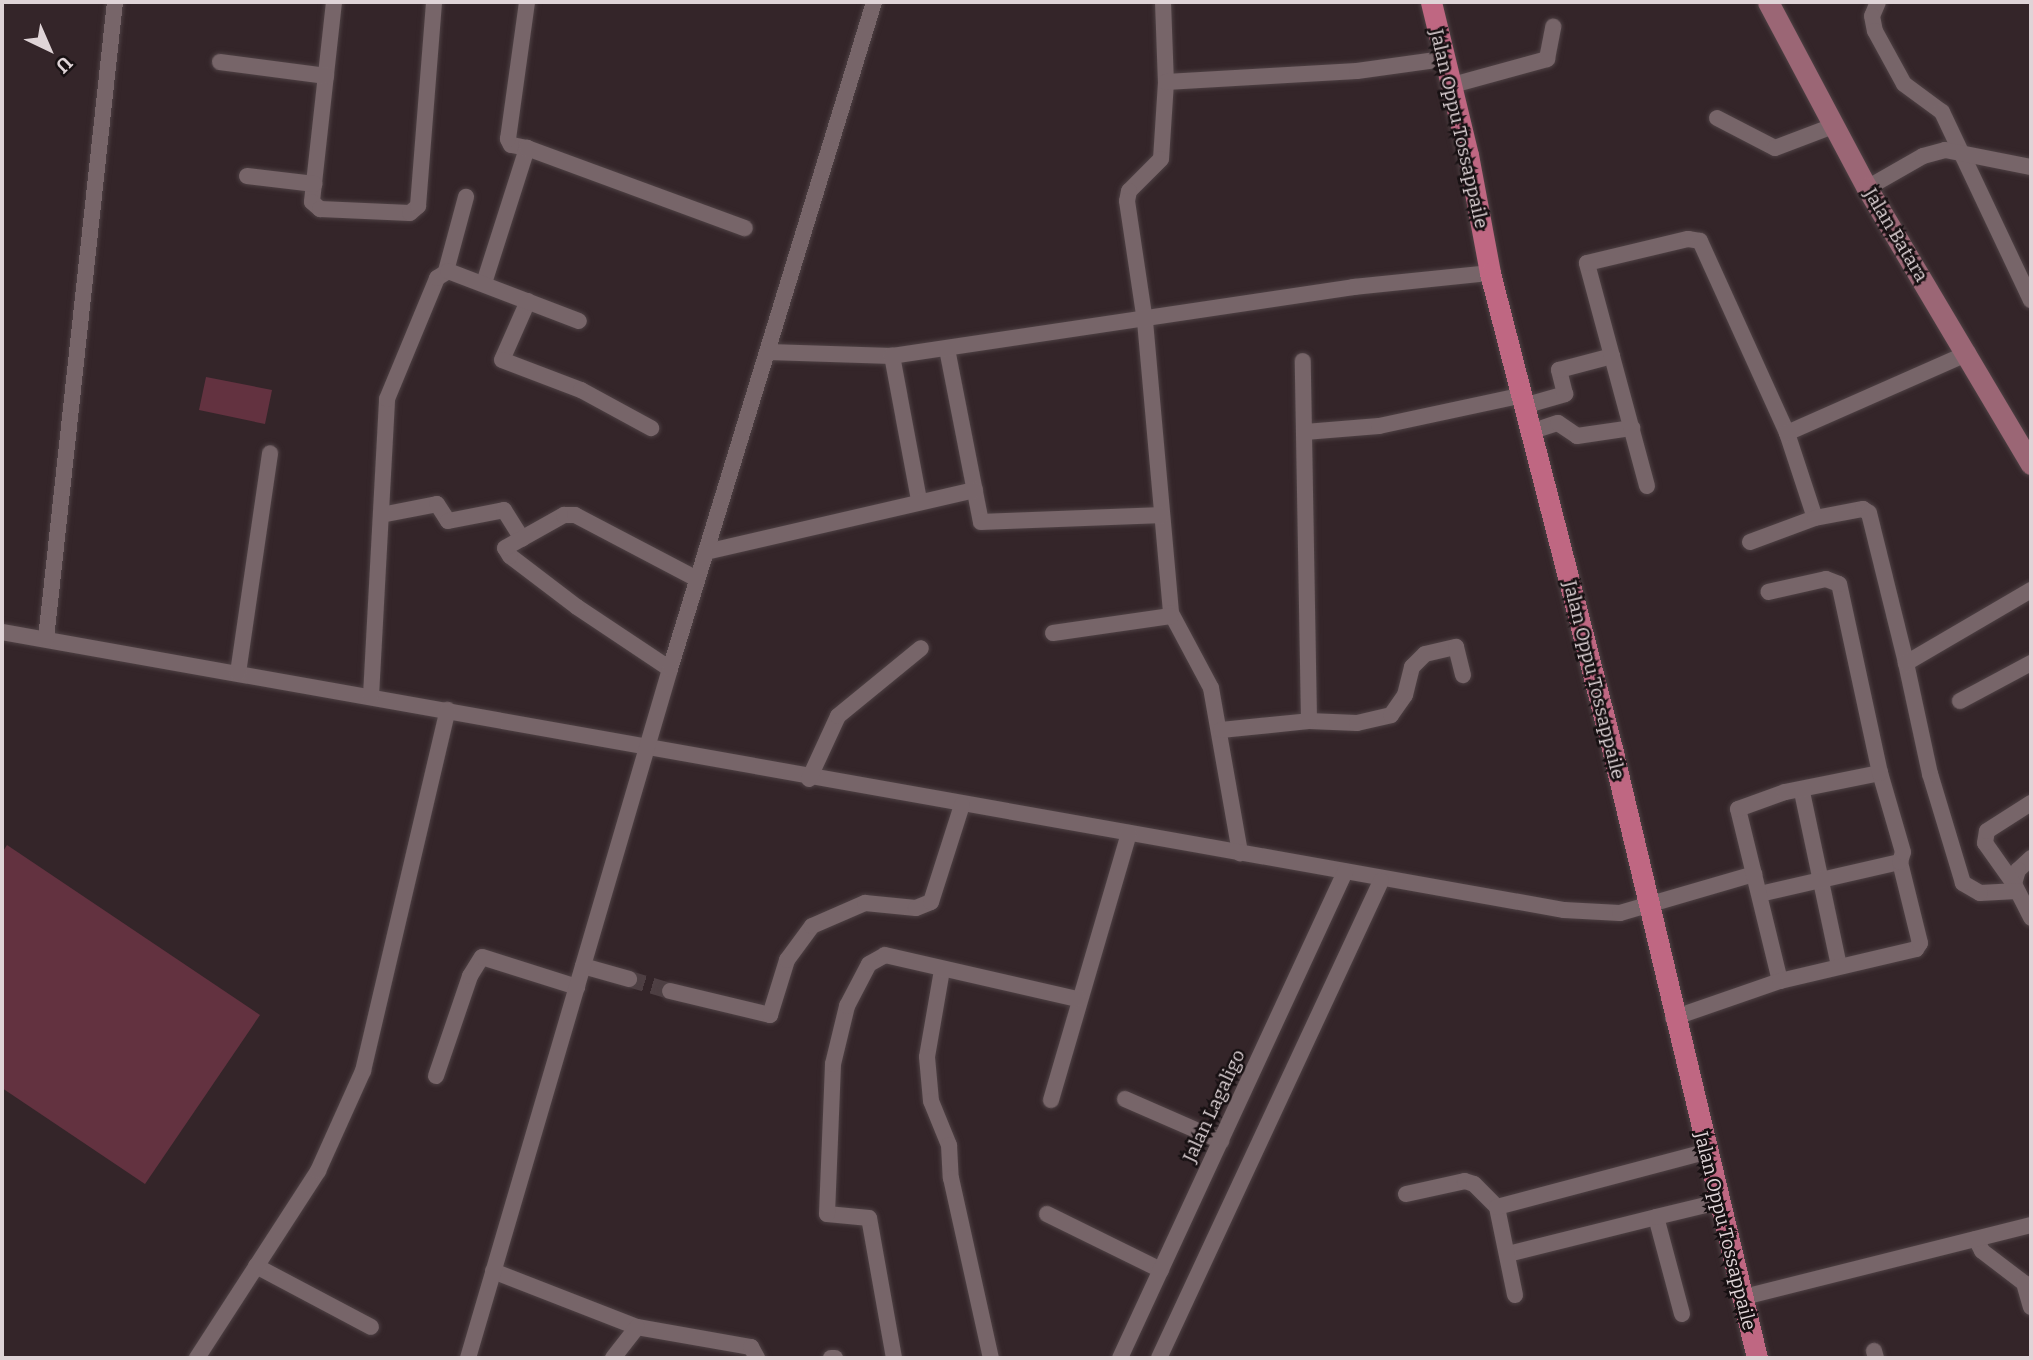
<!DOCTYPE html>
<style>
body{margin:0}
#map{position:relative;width:2033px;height:1360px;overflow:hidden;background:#342529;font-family:Bitter,serif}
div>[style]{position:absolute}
.green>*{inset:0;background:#633240}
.street-tunnel>*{height:16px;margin-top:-8px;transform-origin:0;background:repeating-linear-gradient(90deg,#4e3f43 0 16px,transparent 0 24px)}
.roads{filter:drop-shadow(0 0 2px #4e4144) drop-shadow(0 0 2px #4e4144)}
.street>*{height:16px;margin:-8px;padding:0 8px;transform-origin:8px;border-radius:8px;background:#776569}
.secondary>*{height:21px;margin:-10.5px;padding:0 10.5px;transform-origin:10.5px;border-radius:10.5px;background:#9b6675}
.primary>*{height:21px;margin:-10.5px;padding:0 10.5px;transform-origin:10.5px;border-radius:10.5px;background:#bf6782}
span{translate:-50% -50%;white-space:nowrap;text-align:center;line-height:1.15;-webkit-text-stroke:5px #171012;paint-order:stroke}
.street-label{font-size:19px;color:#dfd4d7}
.frame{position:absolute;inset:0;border:4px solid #dfd4d7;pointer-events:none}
.north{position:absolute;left:14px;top:14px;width:70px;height:70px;-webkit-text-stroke:5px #171012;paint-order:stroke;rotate:136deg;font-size:19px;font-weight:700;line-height:28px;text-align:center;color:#dfd4d7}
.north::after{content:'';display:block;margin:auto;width:24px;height:32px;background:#dfd4d7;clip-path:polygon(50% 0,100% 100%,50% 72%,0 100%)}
</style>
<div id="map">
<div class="green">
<div style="clip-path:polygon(206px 377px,272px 390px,265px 424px,199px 410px)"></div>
<div style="clip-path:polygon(7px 845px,260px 1015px,145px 1184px,2px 1088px,2px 853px)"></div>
</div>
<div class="street-tunnel">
<div style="left:629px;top:979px;width:43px;rotate:16.3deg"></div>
</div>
<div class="roads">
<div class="street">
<div style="left:334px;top:2px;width:201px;rotate:96.3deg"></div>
<div style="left:312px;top:202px;width:11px;rotate:41deg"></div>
<div style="left:320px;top:209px;width:90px;rotate:2.5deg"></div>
<div style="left:410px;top:213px;width:11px;rotate:-41deg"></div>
<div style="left:418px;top:206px;width:205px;rotate:-85.5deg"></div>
<div style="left:1163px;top:2px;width:80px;rotate:87.9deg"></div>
<div style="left:1166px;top:82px;width:77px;rotate:93.7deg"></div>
<div style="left:1161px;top:159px;width:45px;rotate:135deg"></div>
<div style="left:1129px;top:191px;width:10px;rotate:101deg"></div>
<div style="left:1127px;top:201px;width:121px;rotate:81.5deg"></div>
<div style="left:1145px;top:321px;width:293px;rotate:84.9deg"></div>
<div style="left:1171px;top:613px;width:85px;rotate:61.9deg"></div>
<div style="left:1211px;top:688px;width:168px;rotate:80deg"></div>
<div style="left:1878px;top:2px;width:15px;rotate:113deg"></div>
<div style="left:1872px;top:16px;width:15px;rotate:79deg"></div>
<div style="left:1875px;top:31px;width:60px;rotate:61.3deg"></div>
<div style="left:1904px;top:84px;width:47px;rotate:36.4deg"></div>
<div style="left:1942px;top:112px;width:208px;rotate:64.7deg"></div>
<div style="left:220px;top:62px;width:107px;rotate:7.5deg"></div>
<div style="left:1166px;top:82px;width:191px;rotate:-3.3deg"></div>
<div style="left:1357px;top:71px;width:87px;rotate:-7.9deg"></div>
<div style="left:1449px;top:86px;width:102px;rotate:-15.4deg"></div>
<div style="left:1547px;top:59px;width:33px;rotate:-79deg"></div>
<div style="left:1717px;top:118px;width:65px;rotate:27.3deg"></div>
<div style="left:1775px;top:148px;width:62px;rotate:-20.8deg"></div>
<div style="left:527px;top:148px;width:16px;rotate:-169deg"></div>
<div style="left:511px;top:145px;width:7px;rotate:-117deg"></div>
<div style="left:508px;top:139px;width:138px;rotate:-82.1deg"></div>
<div style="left:247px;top:176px;width:68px;rotate:6.7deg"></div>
<div style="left:1867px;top:188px;width:64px;rotate:-29.7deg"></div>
<div style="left:1923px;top:156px;width:23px;rotate:-15deg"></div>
<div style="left:1945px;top:150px;width:88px;rotate:11.2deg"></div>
<div style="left:446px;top:271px;width:77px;rotate:-74.9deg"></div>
<div style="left:484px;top:283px;width:142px;rotate:-72.3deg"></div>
<div style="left:527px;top:148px;width:232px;rotate:20.2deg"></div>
<div style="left:528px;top:301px;width:64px;rotate:113.8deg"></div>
<div style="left:502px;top:360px;width:85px;rotate:20.8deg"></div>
<div style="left:581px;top:390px;width:80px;rotate:28.5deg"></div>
<div style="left:947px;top:349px;width:176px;rotate:78.9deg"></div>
<div style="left:981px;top:522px;width:181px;rotate:-2.2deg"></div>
<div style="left:769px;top:352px;width:123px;rotate:1.9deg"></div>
<div style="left:1527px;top:405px;width:40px;rotate:-16deg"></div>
<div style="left:1565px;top:394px;width:25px;rotate:-104deg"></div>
<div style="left:1559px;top:370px;width:55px;rotate:-14.8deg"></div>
<div style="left:1533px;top:431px;width:26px;rotate:-18deg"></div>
<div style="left:1558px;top:423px;width:23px;rotate:34deg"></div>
<div style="left:1577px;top:436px;width:56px;rotate:-8.3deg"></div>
<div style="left:1305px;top:432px;width:74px;rotate:-4.6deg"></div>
<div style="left:1379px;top:426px;width:148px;rotate:-12.1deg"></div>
<div style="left:1787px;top:433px;width:89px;rotate:71.8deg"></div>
<div style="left:1647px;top:486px;width:231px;rotate:-105.1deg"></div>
<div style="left:1587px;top:263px;width:104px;rotate:-13.4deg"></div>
<div style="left:1688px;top:239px;width:12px;rotate:9deg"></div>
<div style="left:1700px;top:241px;width:211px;rotate:65.6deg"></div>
<div style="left:1787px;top:433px;width:198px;rotate:-23.8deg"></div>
<div style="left:919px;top:500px;width:147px;rotate:-100.6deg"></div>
<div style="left:892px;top:356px;width:467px;rotate:-8.5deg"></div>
<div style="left:1354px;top:287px;width:137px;rotate:-5.9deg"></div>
<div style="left:381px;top:515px;width:57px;rotate:-11.1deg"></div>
<div style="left:437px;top:504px;width:20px;rotate:57deg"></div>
<div style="left:448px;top:521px;width:57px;rotate:-11.1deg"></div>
<div style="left:504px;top:510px;width:34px;rotate:58deg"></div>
<div style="left:1750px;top:542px;width:69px;rotate:-20.3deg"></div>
<div style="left:1815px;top:518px;width:49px;rotate:-10.6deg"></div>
<div style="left:1863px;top:509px;width:7px;rotate:34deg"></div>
<div style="left:1869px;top:513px;width:154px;rotate:76.1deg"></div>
<div style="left:706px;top:552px;width:276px;rotate:-13deg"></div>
<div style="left:2px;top:632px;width:1587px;rotate:10.09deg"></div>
<div style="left:1564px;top:910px;width:56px;rotate:3.1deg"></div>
<div style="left:1620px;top:913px;width:140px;rotate:-16.2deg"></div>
<div style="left:1053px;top:633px;width:119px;rotate:-8.2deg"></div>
<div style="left:46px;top:639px;width:641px;rotate:-83.82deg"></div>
<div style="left:670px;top:669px;width:112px;rotate:-146.3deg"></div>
<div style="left:577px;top:607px;width:84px;rotate:-142.7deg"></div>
<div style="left:510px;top:556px;width:9px;rotate:-122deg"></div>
<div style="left:505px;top:548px;width:68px;rotate:-29.2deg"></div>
<div style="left:564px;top:515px;width:11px"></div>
<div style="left:575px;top:515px;width:138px;rotate:27.7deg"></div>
<div style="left:238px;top:673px;width:222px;rotate:-81.7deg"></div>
<div style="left:371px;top:696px;width:297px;rotate:-86.9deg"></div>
<div style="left:387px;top:399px;width:131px;rotate:-67.5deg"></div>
<div style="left:437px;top:278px;width:13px;rotate:-32deg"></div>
<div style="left:448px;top:271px;width:140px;rotate:20.9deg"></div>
<div style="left:1960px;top:701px;width:81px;rotate:-28.2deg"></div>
<div style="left:1309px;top:721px;width:48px;rotate:2.4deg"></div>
<div style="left:1357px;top:723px;width:35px;rotate:-13deg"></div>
<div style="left:1391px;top:715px;width:24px;rotate:-55deg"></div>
<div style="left:1405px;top:695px;width:29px;rotate:-76deg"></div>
<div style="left:1412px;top:667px;width:18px;rotate:-45deg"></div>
<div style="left:1425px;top:654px;width:32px;rotate:-13deg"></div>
<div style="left:1456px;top:647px;width:29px;rotate:76deg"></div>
<div style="left:1221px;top:730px;width:88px;rotate:-5.8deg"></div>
<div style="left:1309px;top:721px;width:360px;rotate:-91deg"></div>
<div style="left:809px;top:779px;width:69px;rotate:-65.3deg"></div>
<div style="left:838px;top:716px;width:107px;rotate:-39.3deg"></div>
<div style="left:1802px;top:792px;width:178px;rotate:78deg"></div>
<div style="left:2031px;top:858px;width:18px;rotate:137deg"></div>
<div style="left:2018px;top:870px;width:15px;rotate:106deg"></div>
<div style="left:2014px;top:884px;width:38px;rotate:63deg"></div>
<div style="left:2014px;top:884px;width:50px;rotate:-125.3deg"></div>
<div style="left:1985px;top:843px;width:12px;rotate:-81deg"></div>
<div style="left:1987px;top:831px;width:52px;rotate:-32.5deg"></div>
<div style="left:2017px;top:891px;width:37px;rotate:177deg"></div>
<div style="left:1980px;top:893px;width:20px;rotate:-150deg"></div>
<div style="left:1963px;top:883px;width:114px;rotate:-106.8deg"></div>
<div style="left:1930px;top:774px;width:114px;rotate:-102.2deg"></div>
<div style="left:1906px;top:663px;width:145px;rotate:-30.3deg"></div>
<div style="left:1760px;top:894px;width:144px;rotate:-12.9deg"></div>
<div style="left:583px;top:966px;width:48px;rotate:15.8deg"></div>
<div style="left:942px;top:970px;width:88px;rotate:99.8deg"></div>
<div style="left:927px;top:1057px;width:44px;rotate:84.8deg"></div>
<div style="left:931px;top:1101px;width:48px;rotate:67.8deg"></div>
<div style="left:949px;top:1145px;width:33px;rotate:87deg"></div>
<div style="left:951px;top:1178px;width:184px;rotate:77.5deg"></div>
<div style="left:1780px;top:981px;width:177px;rotate:-103.7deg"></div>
<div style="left:1738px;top:809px;width:50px;rotate:-19.9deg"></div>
<div style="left:1785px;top:792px;width:97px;rotate:-11.3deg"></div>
<div style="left:670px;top:991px;width:103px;rotate:13.5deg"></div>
<div style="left:770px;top:1015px;width:58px;rotate:-72.8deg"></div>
<div style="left:787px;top:960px;width:42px;rotate:-53.7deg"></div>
<div style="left:812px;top:926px;width:58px;rotate:-23.5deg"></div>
<div style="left:865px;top:903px;width:51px;rotate:5.6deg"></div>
<div style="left:916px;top:908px;width:16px;rotate:-22deg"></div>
<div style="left:931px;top:902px;width:102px;rotate:-72.3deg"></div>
<div style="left:1673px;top:1018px;width:113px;rotate:-19.1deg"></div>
<div style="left:1780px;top:981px;width:140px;rotate:-13.2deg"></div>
<div style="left:1916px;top:949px;width:7px;rotate:-56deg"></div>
<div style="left:1920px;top:943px;width:83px;rotate:-103.9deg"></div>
<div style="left:1900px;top:862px;width:10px;rotate:-73deg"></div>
<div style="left:1903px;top:852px;width:82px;rotate:-106.2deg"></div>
<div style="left:1880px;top:773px;width:193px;rotate:-102.2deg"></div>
<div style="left:1839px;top:584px;width:14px;rotate:-159deg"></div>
<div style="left:1826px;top:579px;width:59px;rotate:167.4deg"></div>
<div style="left:436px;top:1076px;width:106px;rotate:-71.2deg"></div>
<div style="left:470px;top:976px;width:22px;rotate:-58deg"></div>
<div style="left:482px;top:957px;width:100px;rotate:17.5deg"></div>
<div style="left:1125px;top:1099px;width:105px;rotate:23.6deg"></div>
<div style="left:1051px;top:1100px;width:278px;rotate:-73.7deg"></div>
<div style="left:1406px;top:1194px;width:60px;rotate:-12.4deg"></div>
<div style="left:1465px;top:1181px;width:9px;rotate:18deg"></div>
<div style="left:1474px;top:1184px;width:33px;rotate:45deg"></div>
<div style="left:1047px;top:1214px;width:127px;rotate:26.2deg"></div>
<div style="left:1976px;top:1239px;width:13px;rotate:63deg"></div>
<div style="left:1982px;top:1251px;width:53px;rotate:37.3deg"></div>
<div style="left:2024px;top:1283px;width:25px;rotate:74deg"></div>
<div style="left:1508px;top:1254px;width:153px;rotate:-14deg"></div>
<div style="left:256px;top:1266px;width:130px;rotate:27.9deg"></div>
<div style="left:493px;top:1271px;width:155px;rotate:21.3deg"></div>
<div style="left:637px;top:1327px;width:116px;rotate:10deg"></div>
<div style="left:751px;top:1347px;width:13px;rotate:61deg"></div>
<div style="left:1515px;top:1295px;width:90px;rotate:-101.6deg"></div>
<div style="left:1497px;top:1207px;width:215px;rotate:-14.8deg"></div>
<div style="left:1740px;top:1298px;width:300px;rotate:-14.1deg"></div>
<div style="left:1682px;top:1314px;width:100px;rotate:-105deg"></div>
<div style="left:1656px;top:1217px;width:64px;rotate:-13.6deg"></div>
<div style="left:1874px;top:1351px;width:7px;rotate:74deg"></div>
<div style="left:197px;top:1358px;width:223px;rotate:-57.1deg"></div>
<div style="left:318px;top:1171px;width:110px;rotate:-65.8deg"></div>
<div style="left:363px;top:1071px;width:371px;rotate:-76.8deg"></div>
<div style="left:468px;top:1358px;width:718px;rotate:-73.66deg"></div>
<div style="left:670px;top:669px;width:697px;rotate:-72.99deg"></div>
<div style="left:613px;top:1358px;width:39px;rotate:-52deg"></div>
<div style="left:831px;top:1358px;width:4px"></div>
<div style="left:894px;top:1358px;width:142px;rotate:-100.1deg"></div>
<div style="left:869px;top:1218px;width:42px;rotate:-174.6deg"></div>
<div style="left:827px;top:1214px;width:150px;rotate:-87.7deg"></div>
<div style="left:833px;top:1064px;width:60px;rotate:-76.4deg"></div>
<div style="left:847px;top:1006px;width:47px;rotate:-62.4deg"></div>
<div style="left:869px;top:964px;width:18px;rotate:-29deg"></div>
<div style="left:885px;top:955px;width:197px;rotate:12.9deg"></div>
<div style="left:1120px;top:1358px;width:536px;rotate:-65.16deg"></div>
<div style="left:1159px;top:1358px;width:526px;rotate:-65.04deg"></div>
</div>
<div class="secondary">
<div style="left:1768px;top:2px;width:211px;rotate:62deg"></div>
<div style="left:1867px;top:188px;width:321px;rotate:59.3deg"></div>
</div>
<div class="primary">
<div style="left:1431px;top:2px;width:157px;rotate:76.4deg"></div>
<div style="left:1468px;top:155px;width:120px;rotate:79.4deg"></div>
<div style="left:1490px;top:273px;width:496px;rotate:75.6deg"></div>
<div style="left:1613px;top:753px;width:622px;rotate:76.61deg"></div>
</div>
</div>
<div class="street-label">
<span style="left:1459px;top:129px;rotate:77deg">Jalan Oppu Tossappaile</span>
<span style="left:1896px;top:235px;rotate:59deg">Jalan Batara</span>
<span style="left:1594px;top:680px;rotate:76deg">Jalan Oppu Tossappaile</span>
<span style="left:1214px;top:1106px;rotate:-65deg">Jalan Lagaligo</span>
<span style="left:1725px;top:1231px;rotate:76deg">Jalan Oppu Tossappaile</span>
</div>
<div class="frame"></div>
<div class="north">U</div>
</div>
